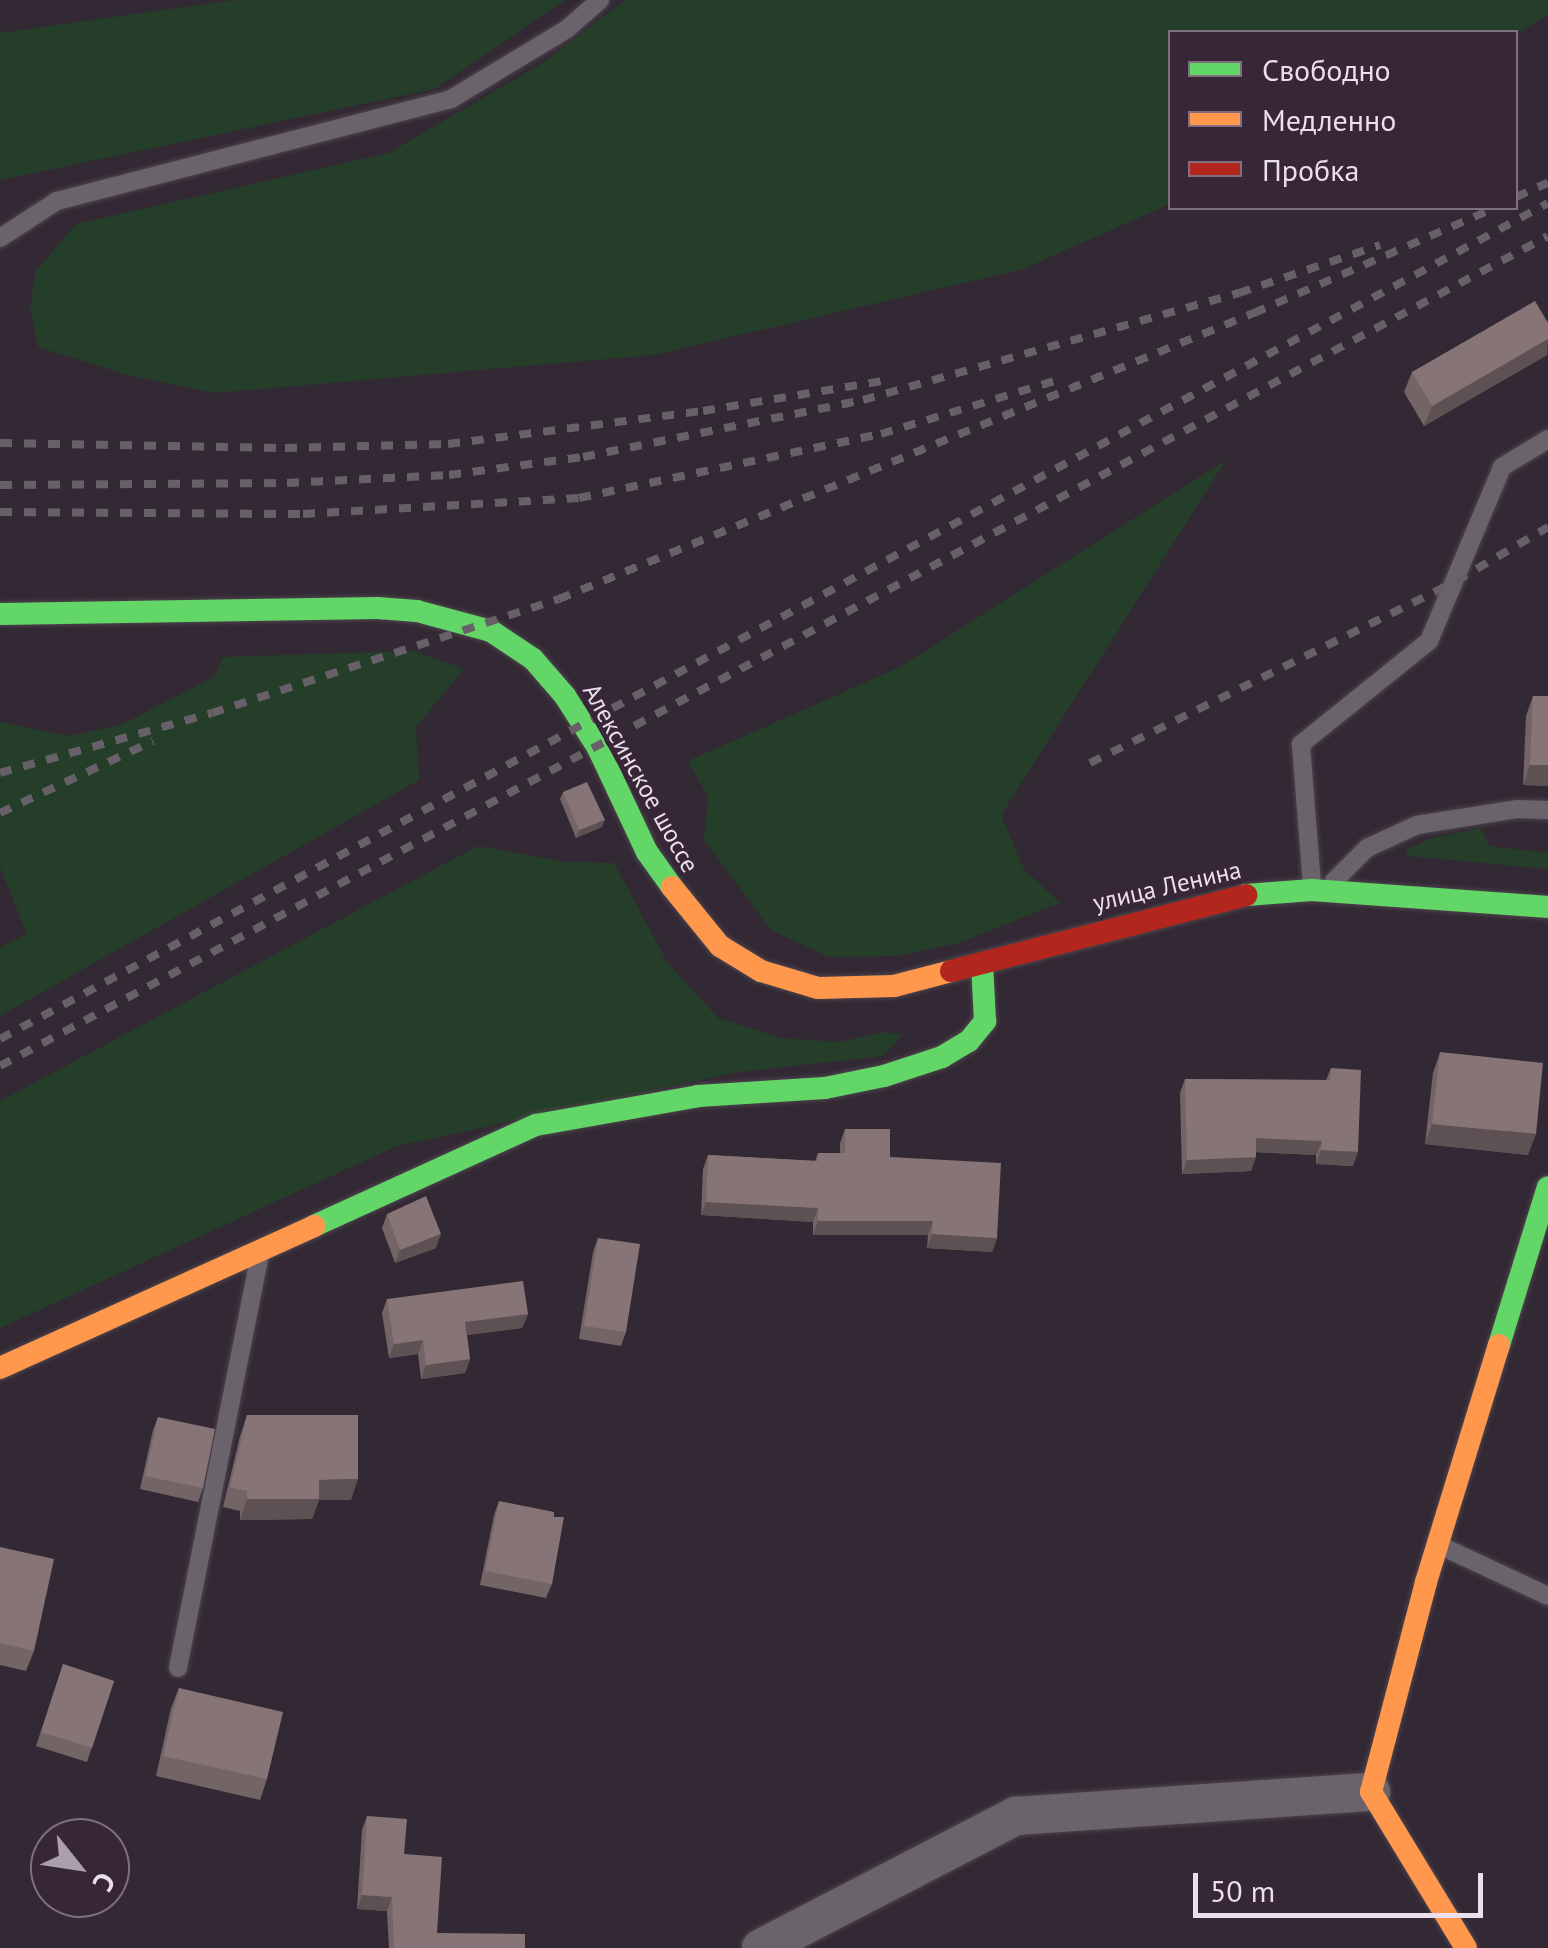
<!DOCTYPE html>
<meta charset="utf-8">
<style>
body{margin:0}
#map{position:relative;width:1548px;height:1948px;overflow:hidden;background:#332934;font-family:"PT Sans",sans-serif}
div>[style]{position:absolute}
.green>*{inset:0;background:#253e29}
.roads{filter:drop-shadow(0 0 2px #4d444d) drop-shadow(0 0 2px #4d444d)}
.lane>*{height:18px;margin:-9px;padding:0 9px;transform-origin:9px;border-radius:9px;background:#6b636c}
.street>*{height:38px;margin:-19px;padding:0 19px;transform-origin:19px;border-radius:19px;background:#6b636c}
.fast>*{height:22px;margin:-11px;padding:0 11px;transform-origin:11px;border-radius:11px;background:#63d668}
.slow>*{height:22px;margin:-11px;padding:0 11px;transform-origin:11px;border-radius:11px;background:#ff974d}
.jam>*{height:22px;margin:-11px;padding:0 11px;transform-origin:11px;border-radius:11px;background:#b3261e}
.rail>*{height:8px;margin-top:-4px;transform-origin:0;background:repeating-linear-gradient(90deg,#686069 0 12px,transparent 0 24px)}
.wall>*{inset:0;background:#736466}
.shaded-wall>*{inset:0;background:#5e5153}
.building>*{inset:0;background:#867477}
span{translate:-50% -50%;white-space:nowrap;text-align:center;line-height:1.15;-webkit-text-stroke:10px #372538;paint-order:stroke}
.street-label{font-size:25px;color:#ecdfec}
.legend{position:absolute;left:1168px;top:30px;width:350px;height:180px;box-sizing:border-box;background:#372538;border:2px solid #7f6f80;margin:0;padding:12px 18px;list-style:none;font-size:30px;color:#ecdfec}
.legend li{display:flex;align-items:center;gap:20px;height:50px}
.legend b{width:50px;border:2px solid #7f6f80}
.north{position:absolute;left:30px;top:1818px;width:100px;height:100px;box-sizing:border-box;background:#372538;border:2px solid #7f6f80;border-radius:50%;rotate:120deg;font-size:28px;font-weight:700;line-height:40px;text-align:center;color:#ecdfec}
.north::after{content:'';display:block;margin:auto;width:35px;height:45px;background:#ab9fac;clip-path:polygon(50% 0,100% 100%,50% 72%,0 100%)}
.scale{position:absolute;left:1193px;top:1873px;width:290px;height:45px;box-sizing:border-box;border:5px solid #ecdfec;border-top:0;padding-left:12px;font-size:30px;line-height:35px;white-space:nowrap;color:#ecdfec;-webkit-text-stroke:8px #372538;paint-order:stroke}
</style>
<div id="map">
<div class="green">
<div style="clip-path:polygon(235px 0,565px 0,435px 89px,0 180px,0 33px)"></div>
<div style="clip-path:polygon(625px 0,1548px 0,1548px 15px,1516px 34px,1170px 32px,1170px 204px,1023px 269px,653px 355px,213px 393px,128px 375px,38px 347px,30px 308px,36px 271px,76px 224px,389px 153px,544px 62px)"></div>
<div style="clip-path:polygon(1226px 460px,1001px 815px,1024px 869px,1060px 903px,958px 943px,898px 956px,829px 957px,771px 930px,704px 840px,708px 797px,688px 761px,900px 667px)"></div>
<div style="clip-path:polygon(413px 651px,464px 669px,416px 727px,419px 780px,0 1016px,0 947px,27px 934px,0 867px,0 722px,69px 736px,123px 724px,214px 677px,223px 657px)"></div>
<div style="clip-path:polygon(1481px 828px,1489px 846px,1548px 853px,1548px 869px,1409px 856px,1405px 850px,1432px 838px)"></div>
<div style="clip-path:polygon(478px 846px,565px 862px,614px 863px,667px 962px,718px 1018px,780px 1038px,839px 1042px,883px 1032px,902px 1035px,884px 1056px,738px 1072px,397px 1146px,0 1328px,0 1101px)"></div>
</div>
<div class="roads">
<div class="lane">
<div style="left:0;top:238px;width:68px;rotate:-33deg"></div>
<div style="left:57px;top:201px;width:407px;rotate:-14.5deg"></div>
<div style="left:451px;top:99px;width:135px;rotate:-31.1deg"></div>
<div style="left:567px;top:29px;width:44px;rotate:-41.3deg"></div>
<div style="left:1334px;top:881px;width:47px;rotate:-45deg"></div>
<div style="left:1367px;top:848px;width:55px;rotate:-24.7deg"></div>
<div style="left:1417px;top:825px;width:101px;rotate:-9.1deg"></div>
<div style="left:1517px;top:809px;width:31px;rotate:2deg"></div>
<div style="left:1312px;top:885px;width:141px;rotate:-94.5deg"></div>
<div style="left:1301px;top:744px;width:164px;rotate:-38.8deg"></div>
<div style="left:1429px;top:641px;width:189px;rotate:-67.2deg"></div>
<div style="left:1502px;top:467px;width:54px;rotate:-31.3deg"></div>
<div style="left:1443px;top:1547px;width:116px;rotate:25deg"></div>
<div style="left:178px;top:1668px;width:417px;rotate:-78.8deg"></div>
</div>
<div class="street">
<div style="left:761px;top:1948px;width:287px;rotate:-27.4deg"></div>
<div style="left:1016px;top:1816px;width:356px;rotate:-3.9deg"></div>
</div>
<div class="fast">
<div style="left:0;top:614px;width:377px;rotate:-0.9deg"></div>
<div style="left:377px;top:608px;width:40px;rotate:4.3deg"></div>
<div style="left:417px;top:611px;width:77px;rotate:15.1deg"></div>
<div style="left:491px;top:631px;width:50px;rotate:33.7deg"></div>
<div style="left:533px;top:659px;width:49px;rotate:49.1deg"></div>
<div style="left:565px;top:696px;width:62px;rotate:57.6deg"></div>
<div style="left:598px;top:748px;width:115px;rotate:64.8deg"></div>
<div style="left:647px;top:852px;width:43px;rotate:54.5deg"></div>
<div style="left:1246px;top:895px;width:66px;rotate:-4.3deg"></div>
<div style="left:1312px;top:890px;width:237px;rotate:4.1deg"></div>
<div style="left:314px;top:1226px;width:244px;rotate:-24.5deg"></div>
<div style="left:536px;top:1125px;width:165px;rotate:-10.1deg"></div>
<div style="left:698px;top:1096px;width:127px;rotate:-3.6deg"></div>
<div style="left:825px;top:1088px;width:60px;rotate:-11.5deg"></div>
<div style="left:884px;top:1076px;width:61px;rotate:-18.1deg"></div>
<div style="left:942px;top:1057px;width:31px;rotate:-31deg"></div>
<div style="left:969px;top:1041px;width:26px;rotate:-51deg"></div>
<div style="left:985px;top:1021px;width:57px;rotate:-93deg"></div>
<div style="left:1499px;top:1345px;width:165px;rotate:-72.8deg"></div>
</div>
<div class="slow">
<div style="left:672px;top:887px;width:76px;rotate:50.9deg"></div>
<div style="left:720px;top:946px;width:48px;rotate:31.4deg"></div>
<div style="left:761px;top:971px;width:59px;rotate:16.6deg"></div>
<div style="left:818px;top:988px;width:76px;rotate:-1.5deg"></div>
<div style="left:894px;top:986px;width:59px;rotate:-14.7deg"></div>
<div style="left:0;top:1368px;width:345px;rotate:-24.3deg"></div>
<div style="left:1466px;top:1948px;width:183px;rotate:-121.3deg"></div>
<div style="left:1371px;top:1792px;width:217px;rotate:-75.3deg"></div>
<div style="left:1426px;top:1582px;width:248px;rotate:-72.9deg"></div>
</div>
<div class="jam">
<div style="left:951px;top:971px;width:305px;rotate:-14.4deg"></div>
</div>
</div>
<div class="rail">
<div style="left:1516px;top:197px;width:35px;rotate:-24deg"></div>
<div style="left:0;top:443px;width:285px;rotate:1deg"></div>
<div style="left:285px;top:448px;width:163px;rotate:-1.4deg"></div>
<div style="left:448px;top:444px;width:257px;rotate:-7.4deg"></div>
<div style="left:703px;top:411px;width:181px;rotate:-9.5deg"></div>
<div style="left:0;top:485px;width:287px;rotate:-0.4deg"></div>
<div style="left:287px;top:483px;width:162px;rotate:-2.8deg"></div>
<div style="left:449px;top:475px;width:135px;rotate:-7.7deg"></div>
<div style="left:583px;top:457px;width:286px;rotate:-11.5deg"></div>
<div style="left:863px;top:400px;width:391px;rotate:-15.9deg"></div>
<div style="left:1239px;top:293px;width:149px;rotate:-18.8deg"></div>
<div style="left:0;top:512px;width:303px;rotate:0.4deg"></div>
<div style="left:303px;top:514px;width:276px;rotate:-3.3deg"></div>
<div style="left:579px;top:498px;width:309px;rotate:-12deg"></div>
<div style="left:881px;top:434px;width:191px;rotate:-17deg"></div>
<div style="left:1090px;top:763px;width:409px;rotate:-26.4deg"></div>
<div style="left:1456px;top:581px;width:107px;rotate:-30.4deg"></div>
<div style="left:0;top:773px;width:220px;rotate:-15.8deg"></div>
<div style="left:212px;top:713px;width:365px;rotate:-18.2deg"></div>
<div style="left:559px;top:599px;width:752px;rotate:-22.37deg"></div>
<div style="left:1254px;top:313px;width:262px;rotate:-23.6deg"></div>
<div style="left:0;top:813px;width:169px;rotate:-25.2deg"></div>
<div style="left:0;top:1039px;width:1759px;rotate:-28.37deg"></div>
<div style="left:0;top:1066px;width:1756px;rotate:-28.2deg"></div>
</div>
<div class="wall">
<div style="clip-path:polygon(1548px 323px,1547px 355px,1424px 426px,1404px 392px,1412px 372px)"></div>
<div style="clip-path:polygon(1533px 696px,1548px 696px,1548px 786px,1523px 785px,1526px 716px)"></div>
<div style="clip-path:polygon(563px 792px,602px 827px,576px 838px,560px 799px)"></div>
<div style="clip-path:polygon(1440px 1052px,1528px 1155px,1425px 1144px,1433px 1073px)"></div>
<div style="clip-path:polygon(1331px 1068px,1353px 1166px,1316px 1164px,1316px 1155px,1256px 1152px,1251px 1171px,1182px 1174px,1180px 1093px,1185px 1079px,1326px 1080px)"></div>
<div style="clip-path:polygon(845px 1129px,890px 1157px,997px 1238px,992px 1252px,927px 1248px,928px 1235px,813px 1235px,813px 1222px,701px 1215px,703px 1169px,708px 1155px,815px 1161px,818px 1153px,840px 1153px,840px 1143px)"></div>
<div style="clip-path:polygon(387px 1214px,436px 1248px,395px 1263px,382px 1228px)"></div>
<div style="clip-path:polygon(598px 1238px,626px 1332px,621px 1346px,579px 1339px,593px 1252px)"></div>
<div style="clip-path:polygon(387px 1299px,528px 1314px,522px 1328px,467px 1335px,470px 1359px,465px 1373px,421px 1379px,418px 1354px,389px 1358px,382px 1313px)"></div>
<div style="clip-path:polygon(247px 1415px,351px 1500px,319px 1500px,312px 1519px,240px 1520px,240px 1511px,223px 1507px,240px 1436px)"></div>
<div style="clip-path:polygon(158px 1417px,203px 1488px,198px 1502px,140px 1489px,153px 1430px)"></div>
<div style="clip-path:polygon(499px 1501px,552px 1584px,546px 1598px,480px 1585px,494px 1515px)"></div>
<div style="clip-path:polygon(0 1547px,34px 1651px,26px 1671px,0 1665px)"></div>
<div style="clip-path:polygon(63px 1664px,114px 1681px,87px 1762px,36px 1746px)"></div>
<div style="clip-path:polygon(179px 1688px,267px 1779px,260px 1800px,156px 1776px,171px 1708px)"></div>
<div style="clip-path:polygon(367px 1816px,404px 1854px,437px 1933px,525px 1948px,389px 1948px,387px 1911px,357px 1909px,362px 1830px)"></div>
</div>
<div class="shaded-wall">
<div style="clip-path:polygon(1548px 339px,1547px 355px,1424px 426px,1432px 406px)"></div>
<div style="clip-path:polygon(1530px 765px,1548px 765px,1548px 786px,1523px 785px)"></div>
<div style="clip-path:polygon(605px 820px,602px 827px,576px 838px,579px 830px)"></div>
<div style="clip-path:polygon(1432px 1124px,1536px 1134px,1528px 1155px,1425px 1144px)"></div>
<div style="clip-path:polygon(1256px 1138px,1322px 1141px,1316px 1155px,1250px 1152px)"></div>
<div style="clip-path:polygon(1321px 1150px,1358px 1152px,1353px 1166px,1316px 1164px)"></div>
<div style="clip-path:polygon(1256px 1157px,1251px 1171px,1182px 1174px,1187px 1160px)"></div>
<div style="clip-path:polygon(706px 1202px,818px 1208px,813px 1222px,701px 1215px)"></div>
<div style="clip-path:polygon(818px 1221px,933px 1221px,928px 1235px,813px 1235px)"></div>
<div style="clip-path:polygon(441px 1234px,436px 1248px,395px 1263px,400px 1250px)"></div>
<div style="clip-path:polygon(932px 1234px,997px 1238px,992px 1252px,927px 1248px)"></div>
<div style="clip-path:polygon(528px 1314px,522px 1328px,460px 1336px,465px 1322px)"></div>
<div style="clip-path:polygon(423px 1340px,418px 1354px,389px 1358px,394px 1344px)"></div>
<div style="clip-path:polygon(470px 1359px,465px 1373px,421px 1379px,426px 1365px)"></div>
<div style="clip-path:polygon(358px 1479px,351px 1500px,319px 1500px,312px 1519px,240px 1520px,247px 1499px,319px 1480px)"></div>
<div style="clip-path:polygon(362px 1895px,392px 1897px,387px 1911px,357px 1909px)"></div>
</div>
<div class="building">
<div style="clip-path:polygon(1535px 301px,1548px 323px,1548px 339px,1432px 406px,1412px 372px)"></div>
<div style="clip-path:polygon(1533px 696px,1548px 696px,1548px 765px,1530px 765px)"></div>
<div style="clip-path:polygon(587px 782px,605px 820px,579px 830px,563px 792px)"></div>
<div style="clip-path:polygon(1440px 1052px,1543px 1063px,1536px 1134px,1432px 1124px)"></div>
<div style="clip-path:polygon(1331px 1068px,1361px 1070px,1358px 1152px,1321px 1150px,1322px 1141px,1256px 1138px,1256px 1157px,1187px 1160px,1185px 1079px,1330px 1080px)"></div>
<div style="clip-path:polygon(845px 1129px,890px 1129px,890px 1157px,1001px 1163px,997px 1238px,932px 1234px,933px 1221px,818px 1221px,818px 1208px,706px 1202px,708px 1155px,818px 1161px,818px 1153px,845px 1153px)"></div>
<div style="clip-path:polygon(426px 1196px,441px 1234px,400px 1250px,387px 1214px)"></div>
<div style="clip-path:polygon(598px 1238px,640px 1244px,626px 1332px,584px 1326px)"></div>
<div style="clip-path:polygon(523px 1281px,528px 1314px,465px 1322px,470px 1359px,426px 1365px,423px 1340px,394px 1344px,387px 1299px)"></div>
<div style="clip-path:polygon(247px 1415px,358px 1415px,358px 1479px,319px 1480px,319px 1499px,247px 1499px,247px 1491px,230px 1487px)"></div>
<div style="clip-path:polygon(158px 1417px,215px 1429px,203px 1488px,145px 1476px)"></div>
<div style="clip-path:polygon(499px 1501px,554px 1512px,554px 1517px,564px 1517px,552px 1584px,485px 1571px)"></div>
<div style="clip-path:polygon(0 1547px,54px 1559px,34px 1651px,0 1643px)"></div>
<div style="clip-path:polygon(63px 1664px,114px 1681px,92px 1748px,41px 1732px)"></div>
<div style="clip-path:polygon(179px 1688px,283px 1712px,267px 1779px,163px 1756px)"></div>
<div style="clip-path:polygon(367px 1816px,407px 1819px,404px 1854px,442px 1857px,437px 1933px,525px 1934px,525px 1948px,394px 1948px,392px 1897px,362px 1895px)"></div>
</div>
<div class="street-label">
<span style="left:641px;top:778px;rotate:61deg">Алексинское шоссе</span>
<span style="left:1167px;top:886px;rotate:-13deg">улица Ленина</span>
</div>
<ul class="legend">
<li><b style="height:12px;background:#63d668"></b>Свободно</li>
<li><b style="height:12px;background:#ff974d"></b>Медленно</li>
<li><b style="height:12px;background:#b3261e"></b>Пробка</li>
</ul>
<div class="north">С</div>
<div class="scale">50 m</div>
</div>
